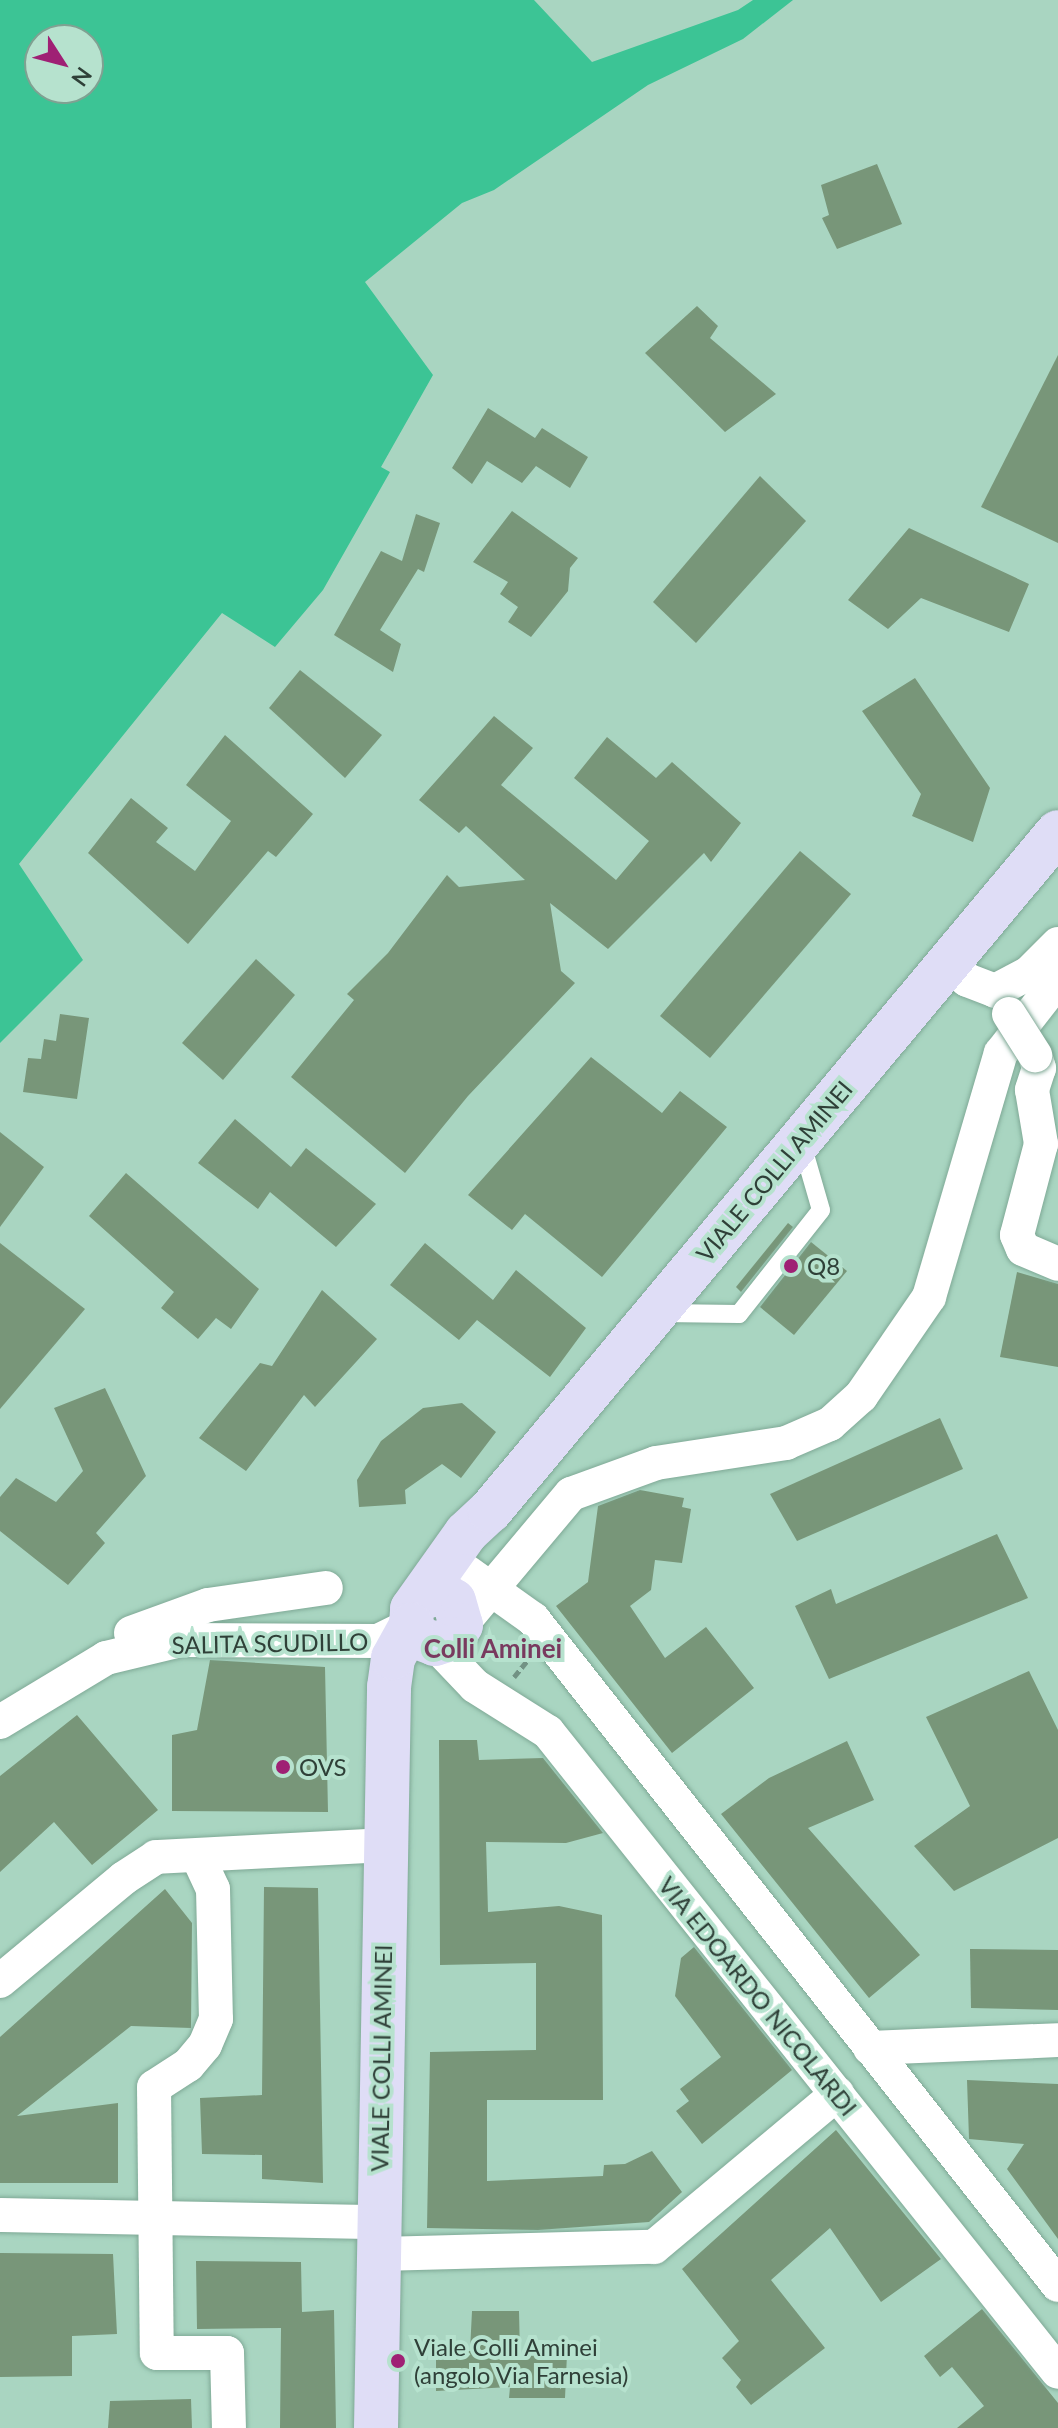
<!DOCTYPE html>
<style>
body{margin:0}
#map{position:relative;width:1058px;height:2428px;overflow:hidden;background:#a9d5c1;font-family:Lato,sans-serif}
div>[style]{position:absolute}
.green>*{inset:0;background:#3cc495}
.building>*{inset:0;background:#789679}
.path>*{height:5px;margin-top:-2.5px;transform-origin:0;background:repeating-linear-gradient(90deg,#729284 0 8px,transparent 0 12px)}
.roads{filter:drop-shadow(0 0 2px #7fa996) drop-shadow(0 0 2px #7fa996)}
.service>*{height:18px;margin:-9px;padding:0 9px;transform-origin:9px;border-radius:9px;background:#fff}
.minor>*{height:34px;margin:-17px;padding:0 17px;transform-origin:17px;border-radius:17px;background:#fff}
.secondary>*{height:44px;margin:-22px;padding:0 22px;transform-origin:22px;border-radius:22px;background:#dfddf6}
.bridges{filter:drop-shadow(0 0 2px #7fa996) drop-shadow(0 0 2px #7fa996)}
.minor-bridge>*{height:34px;margin:-17px;padding:0 17px;transform-origin:17px;border-radius:17px;background:#fff}
.dots>*{width:22px;height:22px;translate:-50% -50%;box-sizing:border-box;border:4px solid #b6e2ce;border-radius:50%}
span{translate:-50% -50%;white-space:nowrap;text-align:center;line-height:1.15;-webkit-text-stroke:8px #b6e2ce;paint-order:stroke}
.street-label{font-size:24px;color:#2f4038}
.poi-label{font-size:24px;color:#2f4038}
.left{translate:0 -50%;text-align:left}
.neighbourhood-label{font-size:26px;color:#793a5f;font-weight:700}
.north{position:absolute;left:24px;top:24px;width:80px;height:80px;box-sizing:border-box;background:#b6e2ce;border:2px solid #80a192;border-radius:50%;rotate:126deg;font-size:22px;font-weight:700;line-height:32px;text-align:center;color:#2f4038}
.north::after{content:'';display:block;margin:auto;width:28px;height:36px;background:#9f2074;clip-path:polygon(50% 0,100% 100%,50% 72%,0 100%)}
</style>
<div id="map">
<div class="green">
<div style="clip-path:polygon(evenodd,0 0,534px 0,592px 62px,738px 10px,753px 0,793px 0,743px 39px,648px 85px,494px 190px,462px 203px,365px 282px,433px 375px,381px 467px,390px 472px,323px 590px,275px 647px,222px 613px,19px 864px,83px 960px,0 1043px,0 0,88px 40px,88px 88px,40px 88px,40px 40px,88px 40px)"></div>
</div>
<div class="building">
<div style="clip-path:polygon(877px 164px,902px 224px,837px 249px,822px 218px,829px 215px,821px 185px)"></div>
<div style="clip-path:polygon(697px 306px,718px 326px,710px 338px,776px 394px,725px 432px,645px 353px)"></div>
<div style="clip-path:polygon(1058px 355px,1058px 543px,981px 507px)"></div>
<div style="clip-path:polygon(488px 408px,535px 438px,542px 428px,588px 457px,570px 488px,536px 466px,522px 483px,487px 461px,472px 484px,452px 468px)"></div>
<div style="clip-path:polygon(760px 476px,806px 521px,696px 643px,653px 602px)"></div>
<div style="clip-path:polygon(512px 511px,578px 558px,570px 568px,568px 591px,531px 637px,508px 622px,518px 607px,500px 594px,508px 582px,473px 562px)"></div>
<div style="clip-path:polygon(416px 514px,440px 523px,424px 572px,418px 569px,380px 630px,401px 644px,393px 672px,334px 635px,381px 551px,402px 561px)"></div>
<div style="clip-path:polygon(909px 528px,1029px 584px,1009px 632px,921px 598px,888px 629px,848px 600px)"></div>
<div style="clip-path:polygon(300px 670px,382px 735px,345px 778px,269px 708px)"></div>
<div style="clip-path:polygon(915px 678px,990px 788px,973px 842px,912px 816px,921px 794px,862px 711px)"></div>
<div style="clip-path:polygon(494px 716px,533px 748px,501px 785px,616px 880px,649px 841px,574px 778px,607px 737px,656px 778px,672px 762px,741px 823px,711px 862px,704px 853px,608px 949px,550px 903px,561px 971px,575px 983px,468px 1096px,405px 1173px,291px 1077px,354px 1000px,347px 994px,388px 953px,447px 875px,459px 887px,525px 880px,466px 826px,459px 833px,419px 800px)"></div>
<div style="clip-path:polygon(225px 735px,313px 814px,276px 857px,268px 851px,188px 944px,88px 853px,131px 798px,168px 828px,156px 842px,195px 871px,231px 821px,186px 785px)"></div>
<div style="clip-path:polygon(800px 851px,851px 894px,710px 1058px,660px 1016px)"></div>
<div style="clip-path:polygon(256px 959px,295px 995px,223px 1080px,182px 1043px)"></div>
<div style="clip-path:polygon(60px 1014px,89px 1018px,77px 1099px,23px 1092px,28px 1058px,41px 1059px,44px 1039px,56px 1041px)"></div>
<div style="clip-path:polygon(591px 1057px,662px 1113px,680px 1091px,727px 1127px,602px 1277px,525px 1214px,512px 1230px,468px 1195px)"></div>
<div style="clip-path:polygon(235px 1119px,291px 1167px,306px 1148px,376px 1204px,336px 1247px,270px 1192px,258px 1209px,198px 1163px)"></div>
<div style="clip-path:polygon(0 1132px,44px 1167px,0 1227px)"></div>
<div style="clip-path:polygon(126px 1173px,259px 1289px,231px 1329px,216px 1318px,198px 1339px,161px 1308px,174px 1292px,89px 1216px)"></div>
<div style="clip-path:polygon(788px 1223px,793px 1227px,741px 1292px,736px 1287px)"></div>
<div style="clip-path:polygon(811px 1242px,847px 1271px,794px 1335px,760px 1307px)"></div>
<div style="clip-path:polygon(0 1243px,85px 1309px,0 1409px)"></div>
<div style="clip-path:polygon(425px 1243px,493px 1300px,516px 1270px,586px 1328px,550px 1377px,477px 1320px,459px 1340px,390px 1285px)"></div>
<div style="clip-path:polygon(1017px 1272px,1058px 1284px,1058px 1367px,1000px 1357px)"></div>
<div style="clip-path:polygon(322px 1290px,377px 1339px,315px 1407px,304px 1395px,246px 1471px,199px 1438px,260px 1363px,272px 1366px)"></div>
<div style="clip-path:polygon(105px 1388px,146px 1476px,96px 1533px,105px 1543px,68px 1585px,0 1531px,0 1497px,16px 1478px,56px 1502px,83px 1471px,54px 1408px)"></div>
<div style="clip-path:polygon(462px 1403px,496px 1432px,461px 1478px,442px 1464px,405px 1490px,406px 1504px,359px 1507px,357px 1480px,381px 1441px,423px 1408px)"></div>
<div style="clip-path:polygon(940px 1418px,963px 1469px,797px 1541px,770px 1494px)"></div>
<div style="clip-path:polygon(640px 1490px,684px 1498px,682px 1507px,691px 1509px,682px 1563px,655px 1560px,651px 1590px,630px 1606px,665px 1658px,706px 1627px,754px 1688px,672px 1753px,556px 1606px,588px 1582px,598px 1506px)"></div>
<div style="clip-path:polygon(997px 1534px,1028px 1598px,829px 1679px,795px 1606px,831px 1589px,836px 1604px)"></div>
<div style="clip-path:polygon(210px 1660px,325px 1667px,328px 1812px,172px 1811px,172px 1735px,197px 1730px)"></div>
<div style="clip-path:polygon(1029px 1671px,1058px 1730px,1058px 1838px,954px 1891px,914px 1846px,970px 1806px,926px 1717px)"></div>
<div style="clip-path:polygon(77px 1715px,158px 1810px,92px 1865px,54px 1822px,0 1872px,0 1776px)"></div>
<div style="clip-path:polygon(439px 1740px,477px 1740px,479px 1760px,543px 1758px,603px 1833px,566px 1843px,486px 1842px,488px 1912px,559px 1906px,602px 1915px,603px 2100px,487px 2100px,487px 2181px,603px 2176px,604px 2165px,625px 2164px,652px 2151px,682px 2192px,649px 2222px,538px 2230px,427px 2228px,430px 2052px,536px 2050px,536px 1963px,440px 1965px)"></div>
<div style="clip-path:polygon(847px 1741px,874px 1800px,808px 1828px,920px 1955px,869px 1998px,721px 1814px,769px 1778px)"></div>
<div style="clip-path:polygon(264px 1887px,318px 1888px,323px 2183px,262px 2179px,262px 2155px,202px 2154px,200px 2098px,262px 2095px)"></div>
<div style="clip-path:polygon(165px 1889px,192px 1923px,191px 2028px,131px 2026px,17px 2116px,118px 2103px,118px 2183px,0 2183px,0 2037px)"></div>
<div style="clip-path:polygon(694px 1947px,792px 2070px,702px 2144px,676px 2111px,689px 2101px,680px 2089px,721px 2057px,675px 1996px,681px 1958px)"></div>
<div style="clip-path:polygon(970px 1949px,1058px 1950px,1058px 2010px,971px 2008px)"></div>
<div style="clip-path:polygon(967px 2080px,1058px 2084px,1058px 2239px,1007px 2169px,1024px 2144px,969px 2139px)"></div>
<div style="clip-path:polygon(836px 2130px,941px 2259px,881px 2302px,830px 2228px,771px 2280px,825px 2348px,751px 2405px,736px 2387px,741px 2380px,722px 2358px,739px 2341px,682px 2269px)"></div>
<div style="clip-path:polygon(0 2253px,113px 2254px,117px 2334px,72px 2336px,72px 2376px,0 2377px)"></div>
<div style="clip-path:polygon(196px 2261px,301px 2262px,302px 2312px,334px 2310px,336px 2428px,280px 2428px,281px 2328px,197px 2329px)"></div>
<div style="clip-path:polygon(982px 2309px,1058px 2403px,1058px 2428px,957px 2428px,984px 2406px,952px 2367px,940px 2377px,924px 2356px)"></div>
<div style="clip-path:polygon(472px 2311px,519px 2311px,520px 2355px,567px 2354px,565px 2398px,509px 2398px,510px 2387px,436px 2391px,436px 2350px,470px 2351px)"></div>
<div style="clip-path:polygon(191px 2399px,192px 2428px,108px 2428px,110px 2401px)"></div>
</div>
<div class="path">
<div style="left:514px;top:1677px;width:22px;rotate:-51deg"></div>
</div>
<div class="roads">
<div class="service">
<div style="left:662px;top:1313px;width:77px;rotate:0.7deg"></div>
<div style="left:739px;top:1314px;width:132px;rotate:-51.7deg"></div>
<div style="left:821px;top:1210px;width:69px;rotate:-106.1deg"></div>
</div>
<div class="minor">
<div style="left:947px;top:963px;width:26px;rotate:40deg"></div>
<div style="left:967px;top:980px;width:30px;rotate:21deg"></div>
<div style="left:995px;top:991px;width:38px;rotate:-28deg"></div>
<div style="left:1029px;top:973px;width:41px;rotate:-45deg"></div>
<div style="left:1035px;top:1055px;width:14px;rotate:73deg"></div>
<div style="left:1039px;top:1068px;width:23px;rotate:108deg"></div>
<div style="left:1032px;top:1090px;width:55px;rotate:80.5deg"></div>
<div style="left:1041px;top:1144px;width:94px;rotate:104.8deg"></div>
<div style="left:1017px;top:1235px;width:15px;rotate:67deg"></div>
<div style="left:1023px;top:1249px;width:38px;rotate:23deg"></div>
<div style="left:467px;top:1572px;width:81px;rotate:35.5deg"></div>
<div style="left:533px;top:1619px;width:848px;rotate:51.75deg"></div>
<div style="left:461px;top:1625px;width:171px;rotate:-50deg"></div>
<div style="left:571px;top:1494px;width:90px;rotate:-20deg"></div>
<div style="left:656px;top:1463px;width:132px;rotate:-8.7deg"></div>
<div style="left:786px;top:1443px;width:48px;rotate:-23.4deg"></div>
<div style="left:830px;top:1424px;width:42px;rotate:-42.1deg"></div>
<div style="left:861px;top:1396px;width:120px;rotate:-55.5deg"></div>
<div style="left:929px;top:1297px;width:254px;rotate:-73.6deg"></div>
<div style="left:1001px;top:1053px;width:93px;rotate:-52deg"></div>
<div style="left:131px;top:1633px;width:82px;rotate:-20deg"></div>
<div style="left:208px;top:1605px;width:119px;rotate:-8.2deg"></div>
<div style="left:435px;top:1644px;width:58px;rotate:46.4deg"></div>
<div style="left:475px;top:1686px;width:86px;rotate:32.2deg"></div>
<div style="left:548px;top:1732px;width:818px;rotate:51.45deg"></div>
<div style="left:0;top:1722px;width:124px;rotate:-31.1deg"></div>
<div style="left:106px;top:1658px;width:77px;rotate:-13.5deg"></div>
<div style="left:181px;top:1640px;width:197px;rotate:0.3deg"></div>
<div style="left:378px;top:1641px;width:37px;rotate:-26deg"></div>
<div style="left:198px;top:1857px;width:35px;rotate:65deg"></div>
<div style="left:213px;top:1889px;width:130px;rotate:88.7deg"></div>
<div style="left:216px;top:2019px;width:28px;rotate:113deg"></div>
<div style="left:205px;top:2045px;width:26px;rotate:130deg"></div>
<div style="left:188px;top:2065px;width:40px;rotate:147.1deg"></div>
<div style="left:154px;top:2087px;width:266px;rotate:89.4deg"></div>
<div style="left:157px;top:2353px;width:70px"></div>
<div style="left:227px;top:2353px;width:75px;rotate:88.5deg"></div>
<div style="left:0;top:1981px;width:161px;rotate:-39.7deg"></div>
<div style="left:124px;top:1878px;width:38px;rotate:-33deg"></div>
<div style="left:156px;top:1857px;width:228px;rotate:-3deg"></div>
<div style="left:870px;top:2048px;width:188px;rotate:-2.4deg"></div>
<div style="left:0;top:2215px;width:378px;rotate:1.1deg"></div>
<div style="left:378px;top:2254px;width:276px;rotate:-1.5deg"></div>
<div style="left:654px;top:2247px;width:239px;rotate:-39.9deg"></div>
</div>
<div class="secondary">
<div style="left:421px;top:1598px;width:21px;rotate:-14deg"></div>
<div style="left:441px;top:1593px;width:15px;rotate:32deg"></div>
<div style="left:454px;top:1601px;width:25px;rotate:74deg"></div>
<div style="left:461px;top:1625px;width:17px;rotate:126deg"></div>
<div style="left:451px;top:1639px;width:17px;rotate:163deg"></div>
<div style="left:435px;top:1644px;width:17px;rotate:-159deg"></div>
<div style="left:419px;top:1638px;width:15px;rotate:-122deg"></div>
<div style="left:411px;top:1625px;width:16px;rotate:-86deg"></div>
<div style="left:412px;top:1609px;width:93px;rotate:-54.6deg"></div>
<div style="left:466px;top:1533px;width:33px;rotate:-43deg"></div>
<div style="left:490px;top:1511px;width:885px;rotate:-50.09deg"></div>
<div style="left:376px;top:2428px;width:741px;rotate:-88.99deg"></div>
<div style="left:389px;top:1687px;width:29px;rotate:-82deg"></div>
<div style="left:393px;top:1658px;width:38px;rotate:-61deg"></div>
</div>
</div>
<div class="bridges">
<div class="minor-bridge">
<div style="left:1009px;top:1014px;width:49px;rotate:57.6deg"></div>
</div>
</div>
<div class="dots">
<div style="left:791px;top:1266px;background:#9f2074"></div>
<div style="left:283px;top:1767px;background:#9f2074"></div>
<div style="left:398px;top:2361px;background:#9f2074"></div>
</div>
<div class="street-label">
<span style="left:774px;top:1171px;rotate:-50deg">VIALE COLLI AMINEI</span>
<span style="left:270px;top:1643px;rotate:-1deg">SALITA SCUDILLO</span>
<span style="left:758px;top:1996px;rotate:51deg">VIA EDOARDO NICOLARDI</span>
<span style="left:381px;top:2058px;rotate:-89deg">VIALE COLLI AMINEI</span>
</div>
<div class="poi-label">
<span class="left" style="left:807px;top:1266px">Q8</span>
<span class="left" style="left:299px;top:1767px">OVS</span>
<span class="left" style="left:414px;top:2361px">Viale Colli Aminei<br>(angolo Via Farnesia)</span>
</div>
<div class="neighbourhood-label">
<span style="left:493px;top:1649px">Colli Aminei</span>
</div>
<div class="north">N</div>
</div>
